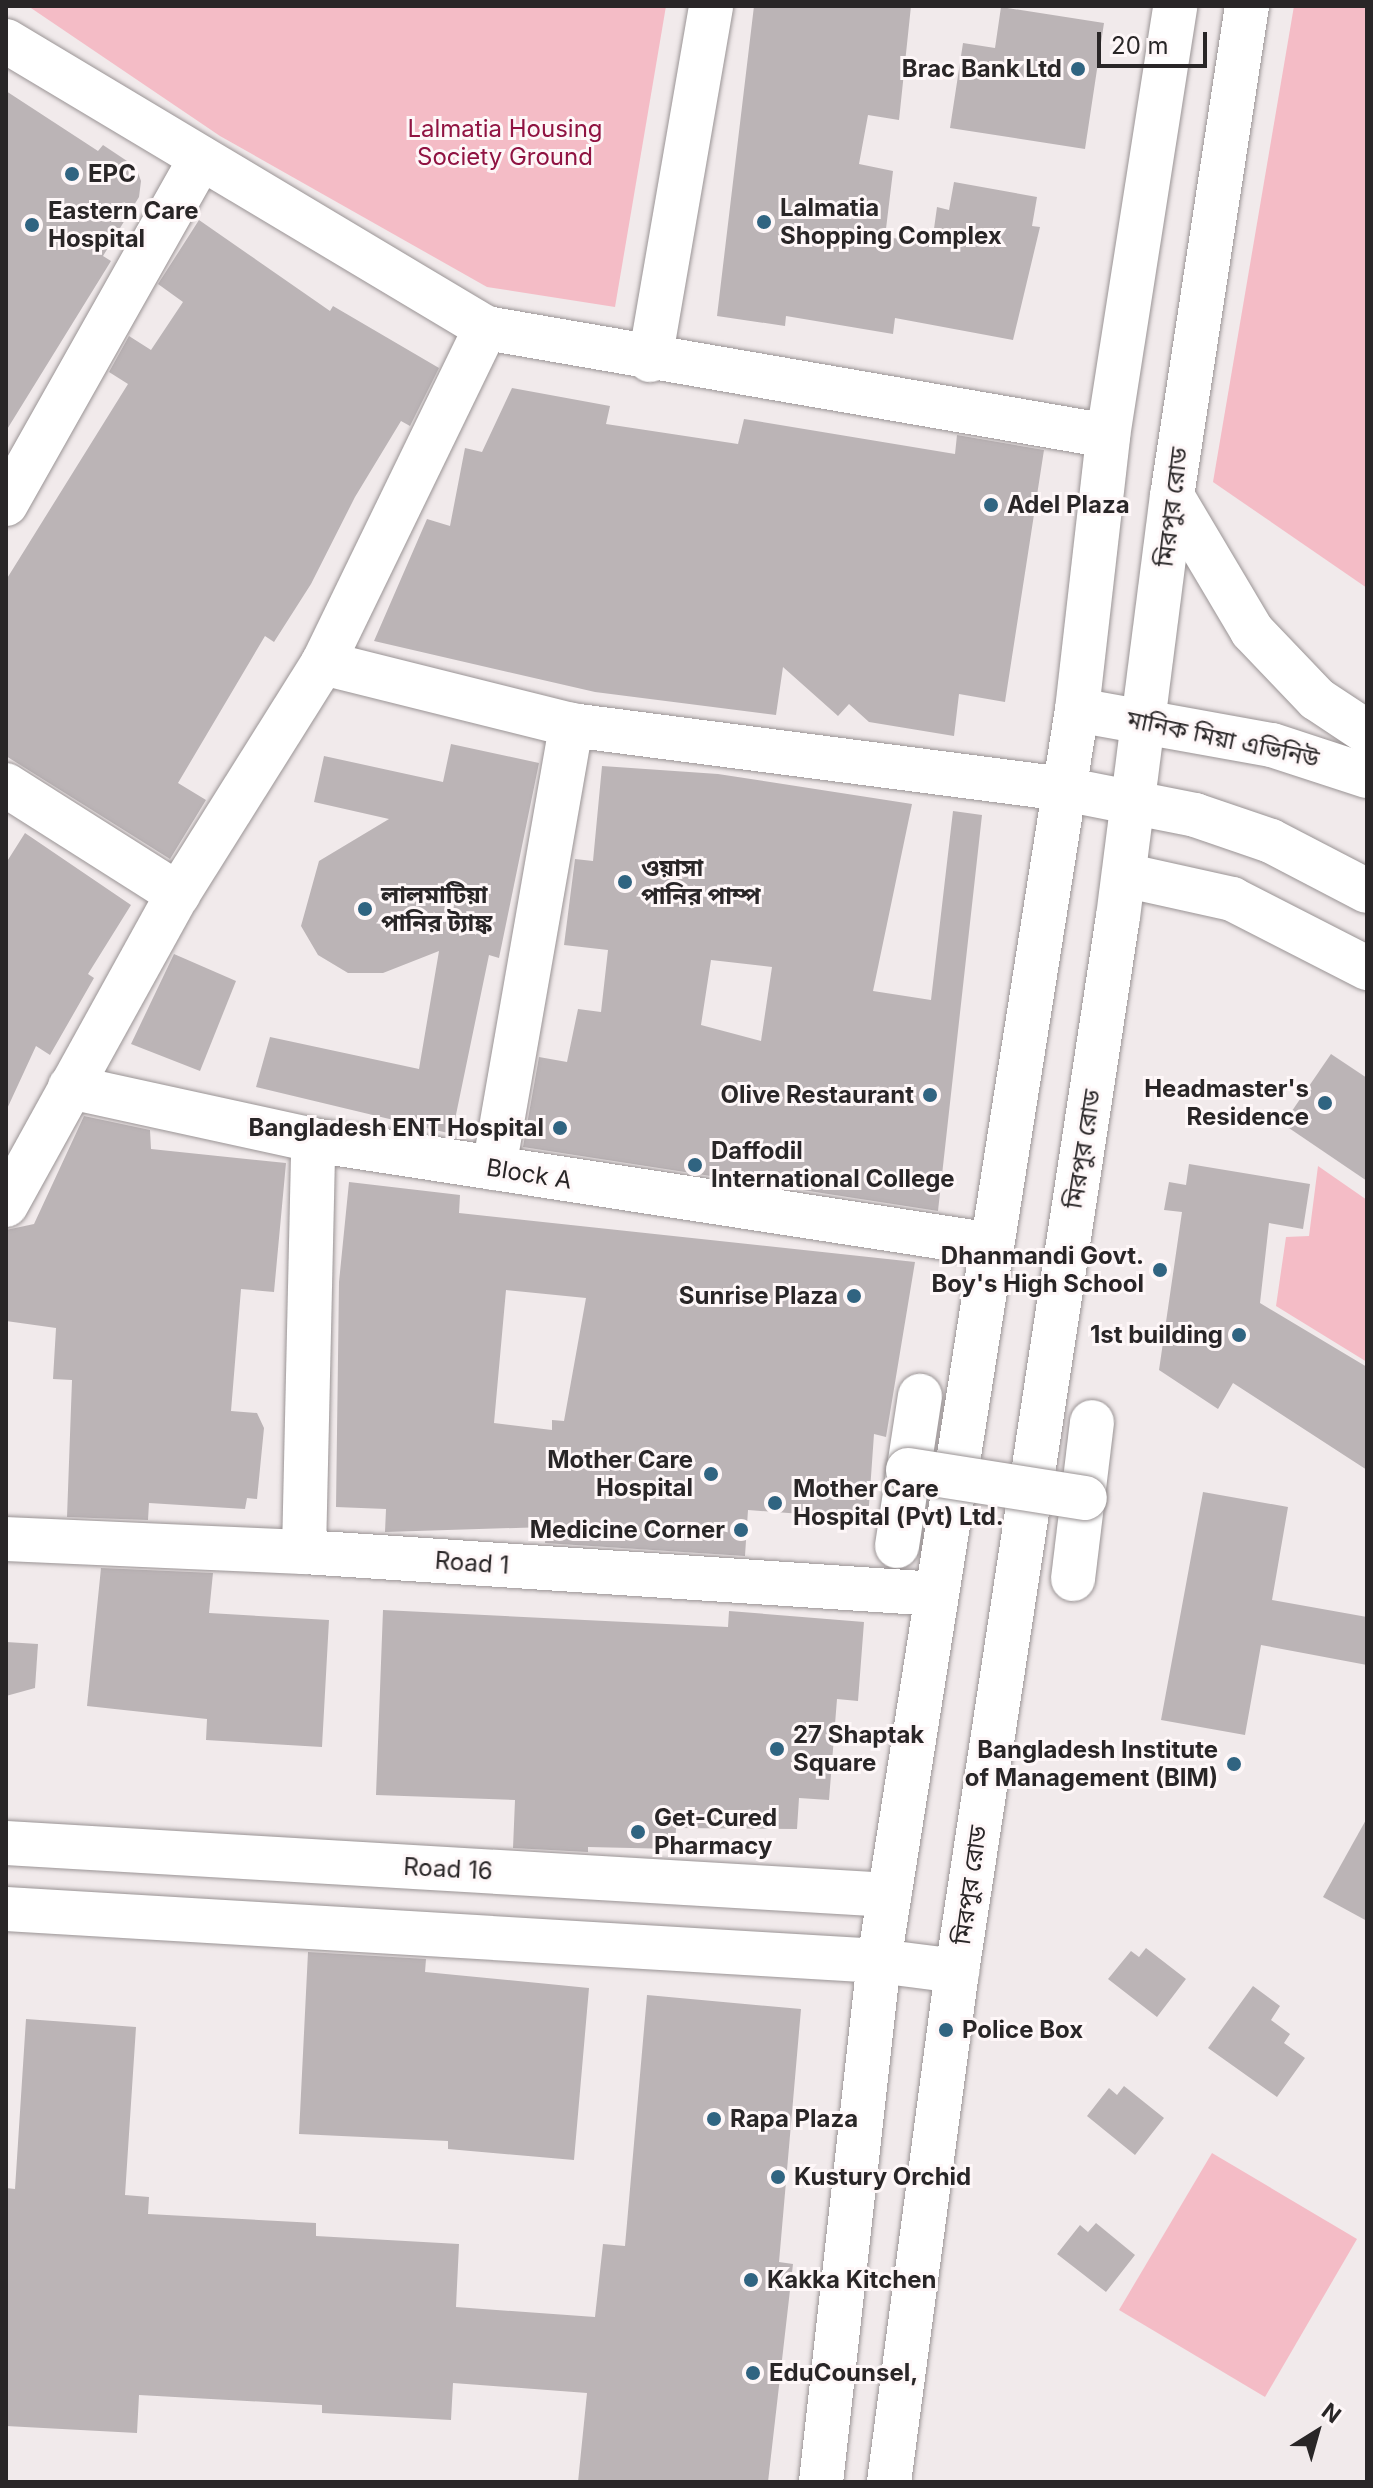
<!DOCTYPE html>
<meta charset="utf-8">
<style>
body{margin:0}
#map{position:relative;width:1373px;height:2488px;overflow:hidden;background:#f1eaeb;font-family:Inter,"Noto Sans Bengali",sans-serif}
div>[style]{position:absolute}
.green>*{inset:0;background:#f4bcc6}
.building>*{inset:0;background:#bbb4b6}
.roads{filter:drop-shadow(0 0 2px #9a9495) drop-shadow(0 0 2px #9a9495)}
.minor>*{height:44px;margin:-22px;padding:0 22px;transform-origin:22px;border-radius:22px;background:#fff}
.major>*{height:44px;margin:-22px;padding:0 22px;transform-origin:22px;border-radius:22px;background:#fff}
.highway>*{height:44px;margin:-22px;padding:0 22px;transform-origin:22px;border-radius:22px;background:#fff}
.bridges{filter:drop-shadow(0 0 2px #9a9495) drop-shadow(0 0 2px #9a9495)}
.minor-bridge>*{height:44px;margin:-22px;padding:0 22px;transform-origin:22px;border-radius:22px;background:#fff}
.dots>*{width:22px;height:22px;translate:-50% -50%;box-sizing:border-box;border:4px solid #fef7f8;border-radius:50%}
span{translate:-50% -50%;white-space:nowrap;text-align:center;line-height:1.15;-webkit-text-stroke:6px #fef7f8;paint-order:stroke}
.poi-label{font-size:24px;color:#292627;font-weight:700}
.right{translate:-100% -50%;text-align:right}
.left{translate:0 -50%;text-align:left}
.park-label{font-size:24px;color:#901342}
.street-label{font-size:24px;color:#292627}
.frame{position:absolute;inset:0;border:8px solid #292627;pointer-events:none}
.north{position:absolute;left:1277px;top:2392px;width:80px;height:80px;-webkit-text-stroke:6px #fef7f8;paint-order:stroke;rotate:37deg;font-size:22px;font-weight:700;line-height:32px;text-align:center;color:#292627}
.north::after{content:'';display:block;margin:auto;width:28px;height:36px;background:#292627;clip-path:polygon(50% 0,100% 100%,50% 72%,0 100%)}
.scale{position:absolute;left:1097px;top:32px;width:110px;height:36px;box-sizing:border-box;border:4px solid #292627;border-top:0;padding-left:10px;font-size:24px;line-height:28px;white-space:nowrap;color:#292627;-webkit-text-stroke:6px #fef7f8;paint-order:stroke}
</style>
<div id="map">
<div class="green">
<div style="clip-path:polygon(28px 6px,666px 6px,615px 307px,487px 287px,220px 136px)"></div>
<div style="clip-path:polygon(1294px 6px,1367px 6px,1367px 588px,1213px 482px)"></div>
<div style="clip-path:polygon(1318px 1166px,1367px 1200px,1367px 1362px,1276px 1306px,1286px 1237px,1309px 1236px)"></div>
<div style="clip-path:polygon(1212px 2153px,1357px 2239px,1265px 2397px,1119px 2310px)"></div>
</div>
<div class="building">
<div style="clip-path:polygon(754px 6px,911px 6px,899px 120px,868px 115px,859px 164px,893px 171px,885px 237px,932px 243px,937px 207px,949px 210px,954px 182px,1037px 197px,1032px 226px,1040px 227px,1013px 340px,895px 318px,893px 334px,786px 316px,785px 326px,717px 316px)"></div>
<div style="clip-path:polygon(1001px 7px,1104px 23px,1085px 149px,950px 128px,963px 43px,995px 48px)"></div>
<div style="clip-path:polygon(6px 91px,98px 151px,103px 145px,136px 167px,141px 181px,139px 197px,103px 256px,111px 261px,6px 431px)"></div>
<div style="clip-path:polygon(199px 220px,330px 311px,333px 306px,439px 368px,410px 426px,401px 421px,355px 497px,311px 584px,274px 642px,265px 636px,178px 783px,206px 800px,170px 859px,6px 756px,6px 580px,128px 384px,109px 372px,129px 336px,151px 350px,183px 302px,158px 284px)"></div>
<div style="clip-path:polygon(512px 388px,610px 406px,606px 424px,738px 444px,744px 419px,955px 454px,957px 435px,1044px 450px,1005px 702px,959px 694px,954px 736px,869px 722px,849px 704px,838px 716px,783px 667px,776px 715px,595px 692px,374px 641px,427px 519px,450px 526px,465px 448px,482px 452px)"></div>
<div style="clip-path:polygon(451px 744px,539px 763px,499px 958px,489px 955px,452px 1134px,256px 1087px,270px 1037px,419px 1069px,439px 951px,383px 973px,348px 973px,318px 955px,301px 926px,319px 861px,389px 819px,314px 802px,324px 756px,443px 782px)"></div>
<div style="clip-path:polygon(evenodd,602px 766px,718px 774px,912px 804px,873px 991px,931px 1000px,953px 811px,982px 815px,938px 1211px,523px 1147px,539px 1057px,567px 1062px,578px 1009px,601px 1012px,608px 950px,564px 945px,575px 859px,593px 861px,602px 766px,711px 960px,772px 967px,761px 1041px,701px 1025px,711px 960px)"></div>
<div style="clip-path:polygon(25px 833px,131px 905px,88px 974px,94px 978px,50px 1055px,36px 1046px,6px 1111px,6px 863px)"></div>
<div style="clip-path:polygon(174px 954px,236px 981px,200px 1071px,131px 1044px)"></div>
<div style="clip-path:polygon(1331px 1054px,1367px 1078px,1367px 1181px,1283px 1124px)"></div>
<div style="clip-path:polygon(84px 1116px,150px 1130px,151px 1149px,286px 1163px,274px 1292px,241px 1289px,231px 1411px,257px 1413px,264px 1428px,257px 1499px,247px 1498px,245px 1509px,149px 1503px,148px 1520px,67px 1517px,72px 1380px,53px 1379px,56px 1328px,6px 1321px,6px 1230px,34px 1224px)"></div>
<div style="clip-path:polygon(1189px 1164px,1310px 1184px,1303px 1229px,1269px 1223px,1260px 1303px,1367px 1367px,1367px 1470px,1233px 1383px,1218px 1409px,1159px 1370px,1182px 1212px,1164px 1210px,1169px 1182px,1186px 1185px)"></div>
<div style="clip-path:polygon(evenodd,349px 1182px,460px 1195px,459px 1213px,915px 1262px,886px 1437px,874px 1434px,868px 1519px,748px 1510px,745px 1556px,545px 1543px,546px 1527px,385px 1532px,386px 1509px,336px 1507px,339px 1282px,349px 1182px,506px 1290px,586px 1298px,564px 1421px,552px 1420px,552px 1430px,494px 1423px,506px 1290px)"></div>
<div style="clip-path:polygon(1203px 1492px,1288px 1507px,1272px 1600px,1367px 1617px,1367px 1665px,1261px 1645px,1245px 1735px,1161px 1720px)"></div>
<div style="clip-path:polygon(101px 1568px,213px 1573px,209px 1613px,329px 1620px,322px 1747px,206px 1740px,207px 1719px,87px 1706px)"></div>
<div style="clip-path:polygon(383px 1610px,728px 1627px,729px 1611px,864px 1622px,858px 1701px,837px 1699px,829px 1800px,799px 1798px,797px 1829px,676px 1828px,675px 1849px,588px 1847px,588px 1852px,513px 1848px,515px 1800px,376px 1795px)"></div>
<div style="clip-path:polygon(6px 1642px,38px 1644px,35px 1688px,6px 1696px)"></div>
<div style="clip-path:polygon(1367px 1818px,1367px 1921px,1323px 1897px)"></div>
<div style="clip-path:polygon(1146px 1948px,1186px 1979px,1157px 2017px,1108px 1979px,1131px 1951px,1139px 1957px)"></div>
<div style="clip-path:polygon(308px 1952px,426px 1959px,425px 1972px,589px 1988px,574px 2160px,448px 2149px,448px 2141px,299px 2134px)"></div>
<div style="clip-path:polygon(1253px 1986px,1280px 2006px,1271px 2020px,1290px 2034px,1284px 2043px,1305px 2058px,1277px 2097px,1208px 2048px)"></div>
<div style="clip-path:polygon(647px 1995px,801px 2009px,779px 2262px,793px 2264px,768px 2482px,578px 2482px,587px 2393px,453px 2383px,451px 2420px,322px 2413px,322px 2405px,139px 2395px,137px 2433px,6px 2426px,6px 2188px,15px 2189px,26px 2019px,136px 2027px,125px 2195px,149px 2197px,148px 2214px,316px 2223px,316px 2236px,459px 2244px,456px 2307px,595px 2317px,603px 2244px,625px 2246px)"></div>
<div style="clip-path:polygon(1124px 2086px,1164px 2118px,1135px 2155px,1087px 2116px,1109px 2088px,1117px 2095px)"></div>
<div style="clip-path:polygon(1096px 2223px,1135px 2255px,1106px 2292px,1057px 2254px,1080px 2225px,1088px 2232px)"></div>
</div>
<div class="roads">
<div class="minor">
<div style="left:6px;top:41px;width:559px;rotate:30.88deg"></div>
<div style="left:486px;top:328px;width:631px;rotate:9.85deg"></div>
<div style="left:650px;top:360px;width:359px;rotate:-80.2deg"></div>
<div style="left:6px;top:504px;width:397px;rotate:-60.6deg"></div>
<div style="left:323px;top:663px;width:256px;rotate:14deg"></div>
<div style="left:571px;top:725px;width:497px;rotate:7.4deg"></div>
<div style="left:6px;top:785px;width:204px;rotate:32.4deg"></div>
<div style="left:70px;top:1087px;width:249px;rotate:12.3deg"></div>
<div style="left:313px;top:1140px;width:687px;rotate:8.79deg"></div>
<div style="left:494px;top:1168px;width:450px;rotate:-80.1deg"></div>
<div style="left:6px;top:1205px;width:355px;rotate:-61.1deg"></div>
<div style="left:178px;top:894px;width:273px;rotate:-57.9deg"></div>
<div style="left:323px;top:663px;width:373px;rotate:-64.1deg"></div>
<div style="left:6px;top:1539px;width:298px;rotate:2.5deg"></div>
<div style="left:304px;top:1552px;width:634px;rotate:3.8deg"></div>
<div style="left:897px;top:1546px;width:152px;rotate:-81.3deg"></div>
<div style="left:304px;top:1552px;width:412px;rotate:-88.7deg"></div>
<div style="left:1073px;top:1579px;width:158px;rotate:-83.1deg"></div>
</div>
<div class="major">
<div style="left:6px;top:1843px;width:885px;rotate:3.37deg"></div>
<div style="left:6px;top:1909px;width:875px;rotate:3.41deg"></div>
</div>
<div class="highway">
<div style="left:1172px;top:496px;width:157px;rotate:59.3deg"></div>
<div style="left:1252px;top:631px;width:94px;rotate:46.3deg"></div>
<div style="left:1317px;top:699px;width:60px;rotate:33.4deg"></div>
<div style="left:1077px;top:710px;width:198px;rotate:10.2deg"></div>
<div style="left:1272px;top:745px;width:100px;rotate:18.1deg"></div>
<div style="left:1064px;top:789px;width:134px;rotate:11.2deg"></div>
<div style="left:1195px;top:815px;width:80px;rotate:18.9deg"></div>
<div style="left:1271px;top:841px;width:108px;rotate:27.5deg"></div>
<div style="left:1124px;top:875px;width:111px;rotate:12.5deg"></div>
<div style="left:1232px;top:899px;width:152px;rotate:27.1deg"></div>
<div style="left:879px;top:1961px;width:79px;rotate:7.3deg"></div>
<div style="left:821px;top:2482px;width:524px;rotate:-83.65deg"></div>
<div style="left:879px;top:1961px;width:1267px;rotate:-81.01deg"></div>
<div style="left:1077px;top:710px;width:276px;rotate:-83.5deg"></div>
<div style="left:1108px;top:436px;width:435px;rotate:-81.1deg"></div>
<div style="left:889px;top:2482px;width:516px;rotate:-82.42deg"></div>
<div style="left:957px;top:1971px;width:1066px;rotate:-81.32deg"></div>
<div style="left:1118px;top:917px;width:424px;rotate:-82.7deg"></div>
<div style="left:1172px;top:496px;width:496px;rotate:-81.3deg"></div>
</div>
</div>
<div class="bridges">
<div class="minor-bridge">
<div style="left:908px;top:1470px;width:179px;rotate:9deg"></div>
</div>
</div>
<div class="dots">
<div style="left:1078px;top:69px;background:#306481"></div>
<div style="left:72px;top:174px;background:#306481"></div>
<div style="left:764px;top:222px;background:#306481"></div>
<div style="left:32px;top:225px;background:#306481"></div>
<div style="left:991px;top:505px;background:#306481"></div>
<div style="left:625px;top:882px;background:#306481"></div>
<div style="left:365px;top:909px;background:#306481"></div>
<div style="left:930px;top:1095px;background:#306481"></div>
<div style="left:1325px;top:1103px;background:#306481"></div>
<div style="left:560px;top:1128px;background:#306481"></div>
<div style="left:695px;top:1165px;background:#306481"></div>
<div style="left:1160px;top:1270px;background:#306481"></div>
<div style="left:854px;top:1296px;background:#306481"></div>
<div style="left:1239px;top:1335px;background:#306481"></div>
<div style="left:711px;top:1474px;background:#306481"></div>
<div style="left:775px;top:1503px;background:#306481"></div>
<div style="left:741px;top:1530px;background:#306481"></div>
<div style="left:777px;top:1749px;background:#306481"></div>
<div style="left:1234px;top:1764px;background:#306481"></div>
<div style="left:638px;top:1832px;background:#306481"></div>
<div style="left:946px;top:2030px;background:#306481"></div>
<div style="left:714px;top:2119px;background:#306481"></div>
<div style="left:778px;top:2177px;background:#306481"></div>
<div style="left:751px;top:2280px;background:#306481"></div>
<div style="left:753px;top:2373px;background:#306481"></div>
</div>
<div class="poi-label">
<span class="right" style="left:1062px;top:69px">Brac Bank Ltd</span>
<span class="left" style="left:88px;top:174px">EPC</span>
<span class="left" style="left:780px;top:222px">Lalmatia<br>Shopping Complex</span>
<span class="left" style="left:48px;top:225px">Eastern Care<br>Hospital</span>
<span class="left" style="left:1007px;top:505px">Adel Plaza</span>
<span class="left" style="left:641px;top:882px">ওয়াসা<br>পানির পাম্প</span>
<span class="left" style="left:381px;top:909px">লালমাটিয়া<br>পানির ট্যাঙ্ক</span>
<span class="right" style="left:1309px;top:1103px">Headmaster's<br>Residence</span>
<span class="right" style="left:914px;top:1095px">Olive Restaurant</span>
<span class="right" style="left:544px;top:1128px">Bangladesh ENT Hospital</span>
<span class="left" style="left:711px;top:1165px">Daffodil<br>International College</span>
<span class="right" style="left:1144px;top:1270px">Dhanmandi Govt.<br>Boy's High School</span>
<span class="right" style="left:838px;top:1296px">Sunrise Plaza</span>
<span class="right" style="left:1223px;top:1335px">1st building</span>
<span class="right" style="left:693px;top:1474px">Mother Care<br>Hospital</span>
<span class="left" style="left:793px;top:1503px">Mother Care<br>Hospital (Pvt) Ltd.</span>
<span class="right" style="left:725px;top:1530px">Medicine Corner</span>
<span class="left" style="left:793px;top:1749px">27 Shaptak<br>Square</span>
<span class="right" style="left:1218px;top:1764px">Bangladesh Institute<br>of Management (BIM)</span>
<span class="left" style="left:654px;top:1832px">Get-Cured<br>Pharmacy</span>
<span class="left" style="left:962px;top:2030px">Police Box</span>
<span class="left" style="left:730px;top:2119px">Rapa Plaza</span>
<span class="left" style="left:794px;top:2177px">Kustury Orchid</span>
<span class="left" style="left:767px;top:2280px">Kakka Kitchen</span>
<span class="left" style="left:769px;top:2373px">EduCounsel,</span>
</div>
<div class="park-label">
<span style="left:505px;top:143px">Lalmatia Housing<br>Society Ground</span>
</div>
<div class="street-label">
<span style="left:1172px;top:507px;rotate:-83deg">মিরপুর রোড</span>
<span style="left:1223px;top:739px;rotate:12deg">মানিক মিয়া এভিনিউ</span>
<span style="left:1083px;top:1149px;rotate:-81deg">মিরপুর রোড</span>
<span style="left:529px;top:1174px;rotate:9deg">Block A</span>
<span style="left:472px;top:1563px;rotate:4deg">Road 1</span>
<span style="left:448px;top:1869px;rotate:3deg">Road 16</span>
<span style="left:970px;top:1885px;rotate:-82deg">মিরপুর রোড</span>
</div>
<div class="frame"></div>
<div class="north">N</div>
<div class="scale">20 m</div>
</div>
